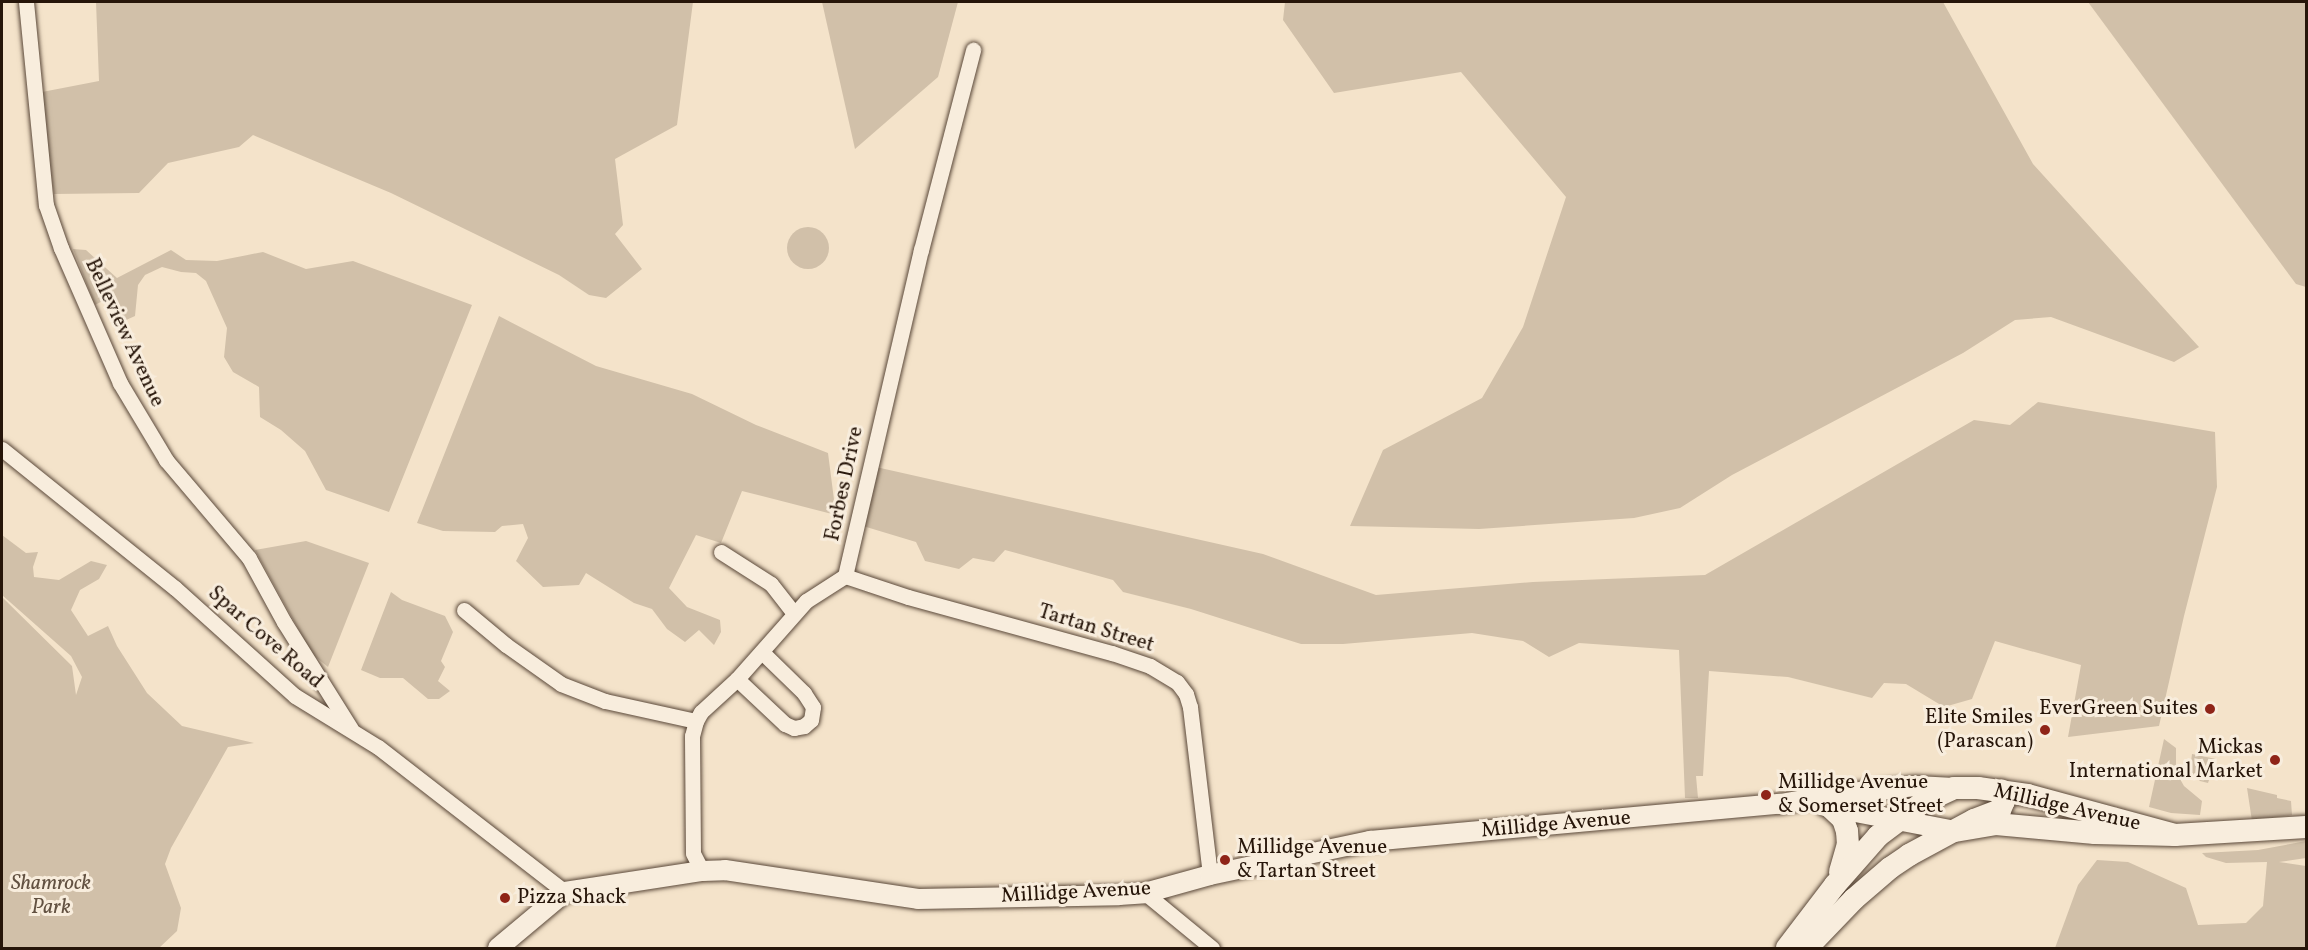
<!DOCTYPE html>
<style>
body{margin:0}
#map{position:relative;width:2308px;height:950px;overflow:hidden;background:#f4e3ca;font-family:Vollkorn,serif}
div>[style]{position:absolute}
.green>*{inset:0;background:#d1c0a9}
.round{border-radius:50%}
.roads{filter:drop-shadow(0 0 2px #5a4839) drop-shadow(0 0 2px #5a4839)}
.minor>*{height:15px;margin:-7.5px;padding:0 7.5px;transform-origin:7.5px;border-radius:7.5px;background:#f8eddd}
.tertiary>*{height:20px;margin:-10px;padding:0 10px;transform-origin:10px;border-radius:10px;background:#f8eddd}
.secondary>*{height:22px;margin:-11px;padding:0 11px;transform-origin:11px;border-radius:11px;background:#f8eddd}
.dots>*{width:16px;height:16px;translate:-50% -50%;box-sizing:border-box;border:3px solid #f8eddd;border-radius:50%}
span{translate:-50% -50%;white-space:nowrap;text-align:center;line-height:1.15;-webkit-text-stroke:6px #f8eddd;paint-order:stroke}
.street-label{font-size:21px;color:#261509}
.poi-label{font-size:21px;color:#261509}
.right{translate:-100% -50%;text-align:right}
.left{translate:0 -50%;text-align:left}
.park-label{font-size:21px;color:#625141;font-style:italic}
.frame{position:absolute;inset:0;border:3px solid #261509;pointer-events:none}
</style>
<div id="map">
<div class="green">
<div style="clip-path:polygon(96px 2px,693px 2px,677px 125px,615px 159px,623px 225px,615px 234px,642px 269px,606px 298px,589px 295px,559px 275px,391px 193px,253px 135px,239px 147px,168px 163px,139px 193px,54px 194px,45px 135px,42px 92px,99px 81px)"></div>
<div style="clip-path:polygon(822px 2px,958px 2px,938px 77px,855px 149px)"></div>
<div style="clip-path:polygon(1285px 2px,1943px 2px,2033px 164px,2199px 347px,2174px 362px,2051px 317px,2015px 320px,1963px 353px,1732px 475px,1680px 508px,1634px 518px,1479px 529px,1350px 526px,1383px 450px,1482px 398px,1523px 327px,1566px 197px,1461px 72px,1334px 93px,1283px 20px)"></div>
<div style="clip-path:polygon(2088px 2px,2306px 2px,2306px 287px,2296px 284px)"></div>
<div class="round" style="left:787px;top:227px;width:42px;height:42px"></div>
<div style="clip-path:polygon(73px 249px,86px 250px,117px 278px,171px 250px,186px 260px,217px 261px,263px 252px,306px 269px,353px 261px,472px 305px,389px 512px,326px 490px,305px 451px,281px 430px,260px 417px,259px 387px,233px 372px,224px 357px,227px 328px,206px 281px,196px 273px,181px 272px,162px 267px,145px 275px,138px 285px,135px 316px,124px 321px,119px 306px,108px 298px,95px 305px)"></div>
<div style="clip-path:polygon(499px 316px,596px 366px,692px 394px,756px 425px,828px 453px,836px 515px,742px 491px,721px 543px,696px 535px,669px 588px,687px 607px,720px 620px,721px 632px,714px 645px,699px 630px,685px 642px,667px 629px,652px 609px,634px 603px,586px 573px,579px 585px,543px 587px,516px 561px,528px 538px,523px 524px,502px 526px,495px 532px,443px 531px,417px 523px)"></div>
<div style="clip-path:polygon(2038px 402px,2215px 432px,2217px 487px,2184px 616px,2159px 726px,2068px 737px,2081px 665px,1995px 641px,1972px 699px,1944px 707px,1906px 684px,1884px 683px,1872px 698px,1788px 677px,1709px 671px,1703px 776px,1696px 776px,1698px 798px,1685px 798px,1679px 650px,1579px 643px,1549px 657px,1523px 641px,1472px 633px,1343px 644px,1301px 644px,1191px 609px,1123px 592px,1113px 580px,1005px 550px,994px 562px,973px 558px,959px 569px,925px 561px,916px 542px,863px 526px,876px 467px,1263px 554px,1376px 595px,1533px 582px,1705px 575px,1974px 420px,2010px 425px)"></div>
<div style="clip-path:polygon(2px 535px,26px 553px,38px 552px,33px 567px,34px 577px,59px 580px,91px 561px,107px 565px,99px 579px,80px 590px,71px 610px,88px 636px,108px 626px,117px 646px,147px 693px,182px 726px,254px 743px,228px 747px,171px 848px,165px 864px,181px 908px,177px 931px,159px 948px,2px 948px,2px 597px,72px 666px,76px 695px,82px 677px,71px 656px,2px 595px)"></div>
<div style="clip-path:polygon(306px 541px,369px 563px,328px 667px,312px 654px,255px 550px)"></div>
<div style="clip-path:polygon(391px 592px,402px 600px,445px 616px,453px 632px,441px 661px,445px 667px,438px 681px,450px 691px,439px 699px,428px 699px,403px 678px,380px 678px,361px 670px)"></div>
<div style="clip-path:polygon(2164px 739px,2176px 748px,2176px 772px,2184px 786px,2202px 801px,2200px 815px,2171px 813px,2149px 807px)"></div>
<div style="clip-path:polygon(2192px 754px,2216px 759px,2208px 783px,2200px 781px,2190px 771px)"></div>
<div style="clip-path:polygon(2247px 788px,2277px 795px,2277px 798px,2291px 801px,2292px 815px,2252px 821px)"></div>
<div style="clip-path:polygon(2306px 841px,2306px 858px,2279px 862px,2306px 866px,2306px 948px,2055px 948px,2078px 885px,2097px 860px,2128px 862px,2186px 888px,2198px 925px,2246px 923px,2263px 906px,2267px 862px,2226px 863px,2206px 857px,2202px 853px,2258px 850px)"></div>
</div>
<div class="roads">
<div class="minor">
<div style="left:26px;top:2px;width:204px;rotate:84.4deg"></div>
<div style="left:46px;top:205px;width:46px;rotate:70.8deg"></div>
<div style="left:61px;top:248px;width:147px;rotate:66.4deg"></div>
<div style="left:120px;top:383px;width:90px;rotate:59.1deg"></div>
<div style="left:166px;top:460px;width:128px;rotate:49.7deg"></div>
<div style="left:249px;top:558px;width:73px;rotate:61.3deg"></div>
<div style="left:284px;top:622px;width:126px;rotate:57.9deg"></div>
<div style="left:2px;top:449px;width:222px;rotate:38.8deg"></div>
<div style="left:175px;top:588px;width:161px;rotate:42deg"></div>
<div style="left:295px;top:696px;width:97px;rotate:31.6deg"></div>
<div style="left:378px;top:747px;width:237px;rotate:37.8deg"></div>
<div style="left:721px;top:552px;width:59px;rotate:32.6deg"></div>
<div style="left:771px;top:584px;width:37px;rotate:52deg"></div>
<div style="left:845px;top:576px;width:66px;rotate:18.4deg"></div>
<div style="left:908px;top:597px;width:212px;rotate:15.4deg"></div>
<div style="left:1112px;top:653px;width:40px;rotate:18.9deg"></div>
<div style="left:1150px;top:666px;width:31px;rotate:31deg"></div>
<div style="left:1177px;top:682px;width:15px;rotate:53deg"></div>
<div style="left:1186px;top:694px;width:14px;rotate:73deg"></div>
<div style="left:1190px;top:707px;width:169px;rotate:83.2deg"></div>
<div style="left:464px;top:610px;width:55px;rotate:39.8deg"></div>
<div style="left:506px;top:645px;width:67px;rotate:35.3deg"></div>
<div style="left:561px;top:684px;width:47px;rotate:21.1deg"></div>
<div style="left:605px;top:701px;width:93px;rotate:12.4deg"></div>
<div style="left:737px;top:679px;width:66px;rotate:43.2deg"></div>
<div style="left:785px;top:724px;width:10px;rotate:24deg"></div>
<div style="left:794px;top:728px;width:10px;rotate:-11deg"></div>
<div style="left:804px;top:726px;width:9px;rotate:-41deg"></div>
<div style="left:811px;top:720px;width:13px;rotate:-81deg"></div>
<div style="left:813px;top:707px;width:17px;rotate:-123deg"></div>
<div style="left:804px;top:693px;width:59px;rotate:-135.7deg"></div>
<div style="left:702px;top:871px;width:20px;rotate:-117deg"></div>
<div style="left:693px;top:853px;width:117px;rotate:-90.5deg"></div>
<div style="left:692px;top:736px;width:16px;rotate:-75deg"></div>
<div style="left:696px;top:721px;width:10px;rotate:-61deg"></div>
<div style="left:701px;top:712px;width:49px;rotate:-42.5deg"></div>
<div style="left:737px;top:679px;width:104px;rotate:-48.5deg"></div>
<div style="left:806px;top:601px;width:46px;rotate:-32.7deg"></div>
<div style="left:845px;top:576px;width:335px;rotate:-76.9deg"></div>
<div style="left:921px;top:250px;width:207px;rotate:-75.4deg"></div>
<div style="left:1145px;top:893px;width:87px;rotate:39.4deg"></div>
</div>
<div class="tertiary">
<div style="left:1825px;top:806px;width:132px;rotate:10.9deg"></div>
<div style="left:498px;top:948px;width:87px;rotate:-39.9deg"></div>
<div style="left:565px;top:892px;width:139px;rotate:-8.7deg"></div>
<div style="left:702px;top:871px;width:23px;rotate:-2deg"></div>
<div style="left:725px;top:870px;width:195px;rotate:8.5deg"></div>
<div style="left:918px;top:899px;width:201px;rotate:-1.1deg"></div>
<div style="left:1119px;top:895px;width:26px;rotate:-4deg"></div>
<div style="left:1145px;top:893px;width:67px;rotate:-15.5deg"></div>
<div style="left:1210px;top:875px;width:164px;rotate:-12deg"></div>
<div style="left:1370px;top:841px;width:412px;rotate:-5.2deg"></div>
<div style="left:1780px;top:804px;width:61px;rotate:-9.5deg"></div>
<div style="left:1840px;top:794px;width:76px;rotate:-6deg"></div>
<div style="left:1916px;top:786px;width:38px;rotate:3deg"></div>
</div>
<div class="secondary">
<div style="left:1829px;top:806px;width:19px;rotate:43deg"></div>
<div style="left:1843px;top:819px;width:13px;rotate:72deg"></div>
<div style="left:1847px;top:831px;width:13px;rotate:86deg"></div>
<div style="left:1848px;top:844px;width:29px;rotate:106deg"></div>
<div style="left:1955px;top:831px;width:42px;rotate:-9.7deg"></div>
<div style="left:1996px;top:824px;width:99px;rotate:5.2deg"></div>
<div style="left:2095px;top:833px;width:80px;rotate:1.4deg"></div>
<div style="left:2175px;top:835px;width:131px;rotate:-3.5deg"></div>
<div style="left:1787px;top:948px;width:79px;rotate:-52.7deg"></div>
<div style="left:1835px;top:885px;width:65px;rotate:-48.7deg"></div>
<div style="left:1878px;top:836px;width:55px;rotate:-36.9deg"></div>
<div style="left:1922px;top:803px;width:35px;rotate:-25deg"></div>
<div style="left:1954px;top:788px;width:24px"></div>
<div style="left:1978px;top:788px;width:50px;rotate:8deg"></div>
<div style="left:2028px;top:795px;width:152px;rotate:15.2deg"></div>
<div style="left:1807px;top:948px;width:68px;rotate:-46.2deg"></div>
<div style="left:1854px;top:899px;width:48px;rotate:-40.7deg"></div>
<div style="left:1890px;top:868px;width:23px;rotate:-34deg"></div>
<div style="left:1909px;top:855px;width:74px;rotate:-28.3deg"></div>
<div style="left:1974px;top:820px;width:28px;rotate:-21deg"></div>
<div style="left:2000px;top:810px;width:10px;rotate:-66deg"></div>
<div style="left:2004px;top:801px;width:11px;rotate:-105deg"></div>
</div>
</div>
<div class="dots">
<div style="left:2210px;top:709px;background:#8f2418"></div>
<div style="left:2045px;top:730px;background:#8f2418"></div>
<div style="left:2275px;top:760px;background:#8f2418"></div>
<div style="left:1766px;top:795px;background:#8f2418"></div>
<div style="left:1225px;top:860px;background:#8f2418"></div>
<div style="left:505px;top:898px;background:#8f2418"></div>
</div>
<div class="street-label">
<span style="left:124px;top:333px;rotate:65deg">Belleview Avenue</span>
<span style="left:845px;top:484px;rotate:-78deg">Forbes Drive</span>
<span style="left:1096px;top:629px;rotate:17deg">Tartan Street</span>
<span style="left:265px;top:638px;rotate:41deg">Spar Cove Road</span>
<span style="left:2067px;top:808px;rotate:13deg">Millidge Avenue</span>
<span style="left:1556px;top:825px;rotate:-5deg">Millidge Avenue</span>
<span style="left:1076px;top:893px;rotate:-3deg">Millidge Avenue</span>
</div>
<div class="poi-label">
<span class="right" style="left:2198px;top:709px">EverGreen Suites</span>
<span class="right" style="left:2033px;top:730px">Elite Smiles<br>(Parascan)</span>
<span class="right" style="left:2263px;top:760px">Mickas<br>International Market</span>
<span class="left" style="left:1778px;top:795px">Millidge Avenue<br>&amp; Somerset Street</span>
<span class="left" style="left:1237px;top:860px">Millidge Avenue<br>&amp; Tartan Street</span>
<span class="left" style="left:517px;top:898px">Pizza Shack</span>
</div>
<div class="park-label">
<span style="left:51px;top:896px">Shamrock<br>Park</span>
</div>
<div class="frame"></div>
</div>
